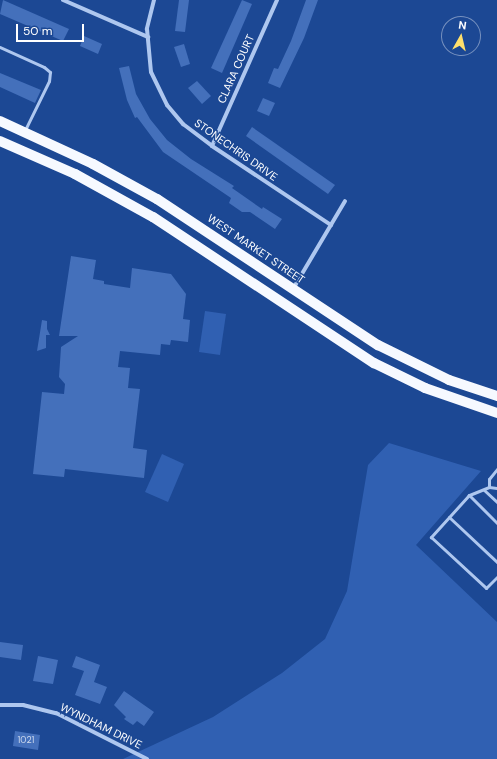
<!DOCTYPE html>
<style>
body{margin:0}
#map{position:relative;width:497px;height:759px;overflow:hidden;background:#1c4894;font-family:"DM Sans",sans-serif}
div>[style]{position:absolute}
.green>*{inset:0;background:#3060b2}
.building>*{inset:0;background:#4470bb}
.service>*{height:3px;margin:-1.5px;padding:0 1.5px;transform-origin:1.5px;border-radius:1.5px;background:#aec7ef}
.minor>*{height:4px;margin:-2px;padding:0 2px;transform-origin:2px;border-radius:2px;background:#aec7ef}
.primary>*{height:10px;margin:-5px;padding:0 5px;transform-origin:5px;border-radius:5px;background:#f6f9ff}
span{translate:-50% -50%;white-space:nowrap;text-align:center;line-height:1.15;-webkit-text-stroke:3px #1c4894;paint-order:stroke}
.number-label{font-size:9px;color:#d0dbee}
.number-label span{-webkit-text-stroke-width:0}
.street-label{font-size:11px;color:#fff}
.north{position:absolute;left:441px;top:16px;width:40px;height:40px;box-sizing:border-box;background:#1c4894;border:1px solid #7791bf;border-radius:50%;rotate:8deg;font-size:11px;font-weight:700;line-height:16px;text-align:center;color:#fff}
.north::after{content:'';display:block;margin:auto;width:14px;height:18px;background:#ffdf6c;clip-path:polygon(50% 0,100% 100%,50% 72%,0 100%)}
.scale{position:absolute;left:16px;top:24px;width:68px;height:18px;box-sizing:border-box;border:2px solid #fff;border-top:0;padding-left:5px;font-size:12px;line-height:14px;white-space:nowrap;color:#fff;-webkit-text-stroke:3px #1c4894;paint-order:stroke}
</style>
<div id="map">
<div class="green">
<div style="clip-path:polygon(205px 311px,226px 314px,220px 355px,199px 352px)"></div>
<div style="clip-path:polygon(389px 443px,481px 471px,416px 545px,497px 622px,497px 759px,123px 759px,213px 717px,282px 673px,325px 639px,347px 591px,368px 465px)"></div>
<div style="clip-path:polygon(162px 454px,184px 464px,168px 502px,145px 492px)"></div>
</div>
<div class="building">
<div style="clip-path:polygon(3px 0,69px 29px,63px 41px,0 14px)"></div>
<div style="clip-path:polygon(179px 0,189px 0,185px 32px,175px 31px)"></div>
<div style="clip-path:polygon(242px 0,252px 4px,222px 73px,211px 68px)"></div>
<div style="clip-path:polygon(306px 0,318px 0,304px 38px,280px 88px,268px 83px,274px 68px,278px 69px,291px 41px)"></div>
<div style="clip-path:polygon(84px 36px,102px 44px,98px 54px,80px 46px)"></div>
<div style="clip-path:polygon(184px 44px,190px 64px,181px 67px,174px 47px)"></div>
<div style="clip-path:polygon(129px 66px,136px 94px,150px 119px,167px 140px,191px 159px,234px 186px,232px 188px,262px 209px,263px 207px,282px 219px,275px 229px,250px 212px,242px 212px,229px 203px,231px 198px,163px 152px,137px 117px,135px 118px,127px 100px,119px 68px)"></div>
<div style="clip-path:polygon(0 73px,41px 90px,35px 103px,0 87px)"></div>
<div style="clip-path:polygon(197px 81px,211px 96px,202px 104px,188px 88px)"></div>
<div style="clip-path:polygon(263px 98px,275px 103px,269px 116px,257px 111px)"></div>
<div style="clip-path:polygon(252px 127px,335px 185px,328px 194px,246px 136px)"></div>
<div style="clip-path:polygon(71px 256px,96px 260px,93px 279px,104px 281px,104px 284px,130px 288px,132px 268px,171px 274px,186px 294px,183px 319px,190px 320px,188px 342px,171px 340px,170px 345px,161px 344px,160px 355px,120px 351px,118px 367px,130px 368px,128px 388px,140px 389px,133px 448px,147px 450px,144px 478px,65px 469px,64px 477px,33px 474px,42px 392px,64px 394px,65px 384px,59px 377px,61px 347px,78px 336px,59px 336px)"></div>
<div style="clip-path:polygon(42px 320px,47px 321px,47px 329px,50px 335px,46px 335px,46px 348px,37px 351px)"></div>
<div style="clip-path:polygon(0 642px,23px 645px,21px 660px,0 657px)"></div>
<div style="clip-path:polygon(38px 656px,58px 660px,53px 684px,33px 681px)"></div>
<div style="clip-path:polygon(76px 656px,100px 665px,94px 682px,107px 687px,100px 704px,75px 695px,84px 671px,72px 667px)"></div>
<div style="clip-path:polygon(124px 691px,154px 712px,144px 726px,137px 721px,133px 725px,124px 719px,126px 717px,114px 705px)"></div>
<div style="clip-path:polygon(15px 731px,40px 735px,38px 750px,13px 746px)"></div>
</div>
<div class="service">
<div style="left:0;top:47px;width:48px;rotate:24.4deg"></div>
<div style="left:44px;top:67px;width:8px;rotate:40deg"></div>
<div style="left:50px;top:72px;width:9px;rotate:96deg"></div>
<div style="left:49px;top:81px;width:55px;rotate:116.1deg"></div>
<div style="left:489px;top:487px;width:8px;rotate:-90deg"></div>
<div style="left:489px;top:479px;width:13px;rotate:-51deg"></div>
<div style="left:497px;top:488px;width:8px;rotate:-173deg"></div>
<div style="left:489px;top:487px;width:22px;rotate:158deg"></div>
<div style="left:469px;top:495px;width:57px;rotate:132.1deg"></div>
<div style="left:431px;top:537px;width:75px;rotate:42.8deg"></div>
<div style="left:486px;top:588px;width:16px;rotate:-45deg"></div>
<div style="left:484px;top:490px;width:18px;rotate:43deg"></div>
<div style="left:469px;top:495px;width:40px;rotate:45deg"></div>
<div style="left:449px;top:517px;width:66px;rotate:43.2deg"></div>
</div>
<div class="minor">
<div style="left:63px;top:0;width:93px;rotate:23.5deg"></div>
<div style="left:154px;top:0;width:30px;rotate:104deg"></div>
<div style="left:147px;top:29px;width:43px;rotate:84.7deg"></div>
<div style="left:151px;top:72px;width:37px;rotate:64deg"></div>
<div style="left:167px;top:105px;width:25px;rotate:50deg"></div>
<div style="left:183px;top:124px;width:36px;rotate:37deg"></div>
<div style="left:212px;top:146px;width:143px;rotate:33.6deg"></div>
<div style="left:212px;top:146px;width:160px;rotate:-66deg"></div>
<div style="left:293px;top:289px;width:102px;rotate:-59.4deg"></div>
<div style="left:0;top:705px;width:23px"></div>
<div style="left:23px;top:705px;width:34px;rotate:14deg"></div>
<div style="left:56px;top:713px;width:102px;rotate:26.8deg"></div>
</div>
<div class="primary">
<div style="left:0;top:121px;width:102px;rotate:24.8deg"></div>
<div style="left:93px;top:164px;width:73px;rotate:28.7deg"></div>
<div style="left:157px;top:199px;width:265px;rotate:33.5deg"></div>
<div style="left:378px;top:345px;width:79px;rotate:26.2deg"></div>
<div style="left:449px;top:380px;width:51px;rotate:18.4deg"></div>
<div style="left:0;top:141px;width:82px;rotate:23.7deg"></div>
<div style="left:75px;top:174px;width:89px;rotate:28.9deg"></div>
<div style="left:153px;top:217px;width:265px;rotate:33.5deg"></div>
<div style="left:374px;top:363px;width:57px;rotate:26.1deg"></div>
<div style="left:425px;top:388px;width:76px;rotate:19.1deg"></div>
</div>
<div class="number-label">
<span style="left:26px;top:740px">1021</span>
</div>
<div class="street-label">
<span style="left:236px;top:69px;rotate:-66deg">CLARA COURT</span>
<span style="left:236px;top:150px;rotate:35deg">STONECHRIS DRIVE</span>
<span style="left:256px;top:249px;rotate:34deg">WEST MARKET STREET</span>
<span style="left:101px;top:726px;rotate:26deg">WYNDHAM DRIVE</span>
</div>
<div class="north">N</div>
<div class="scale">50 m</div>
</div>
